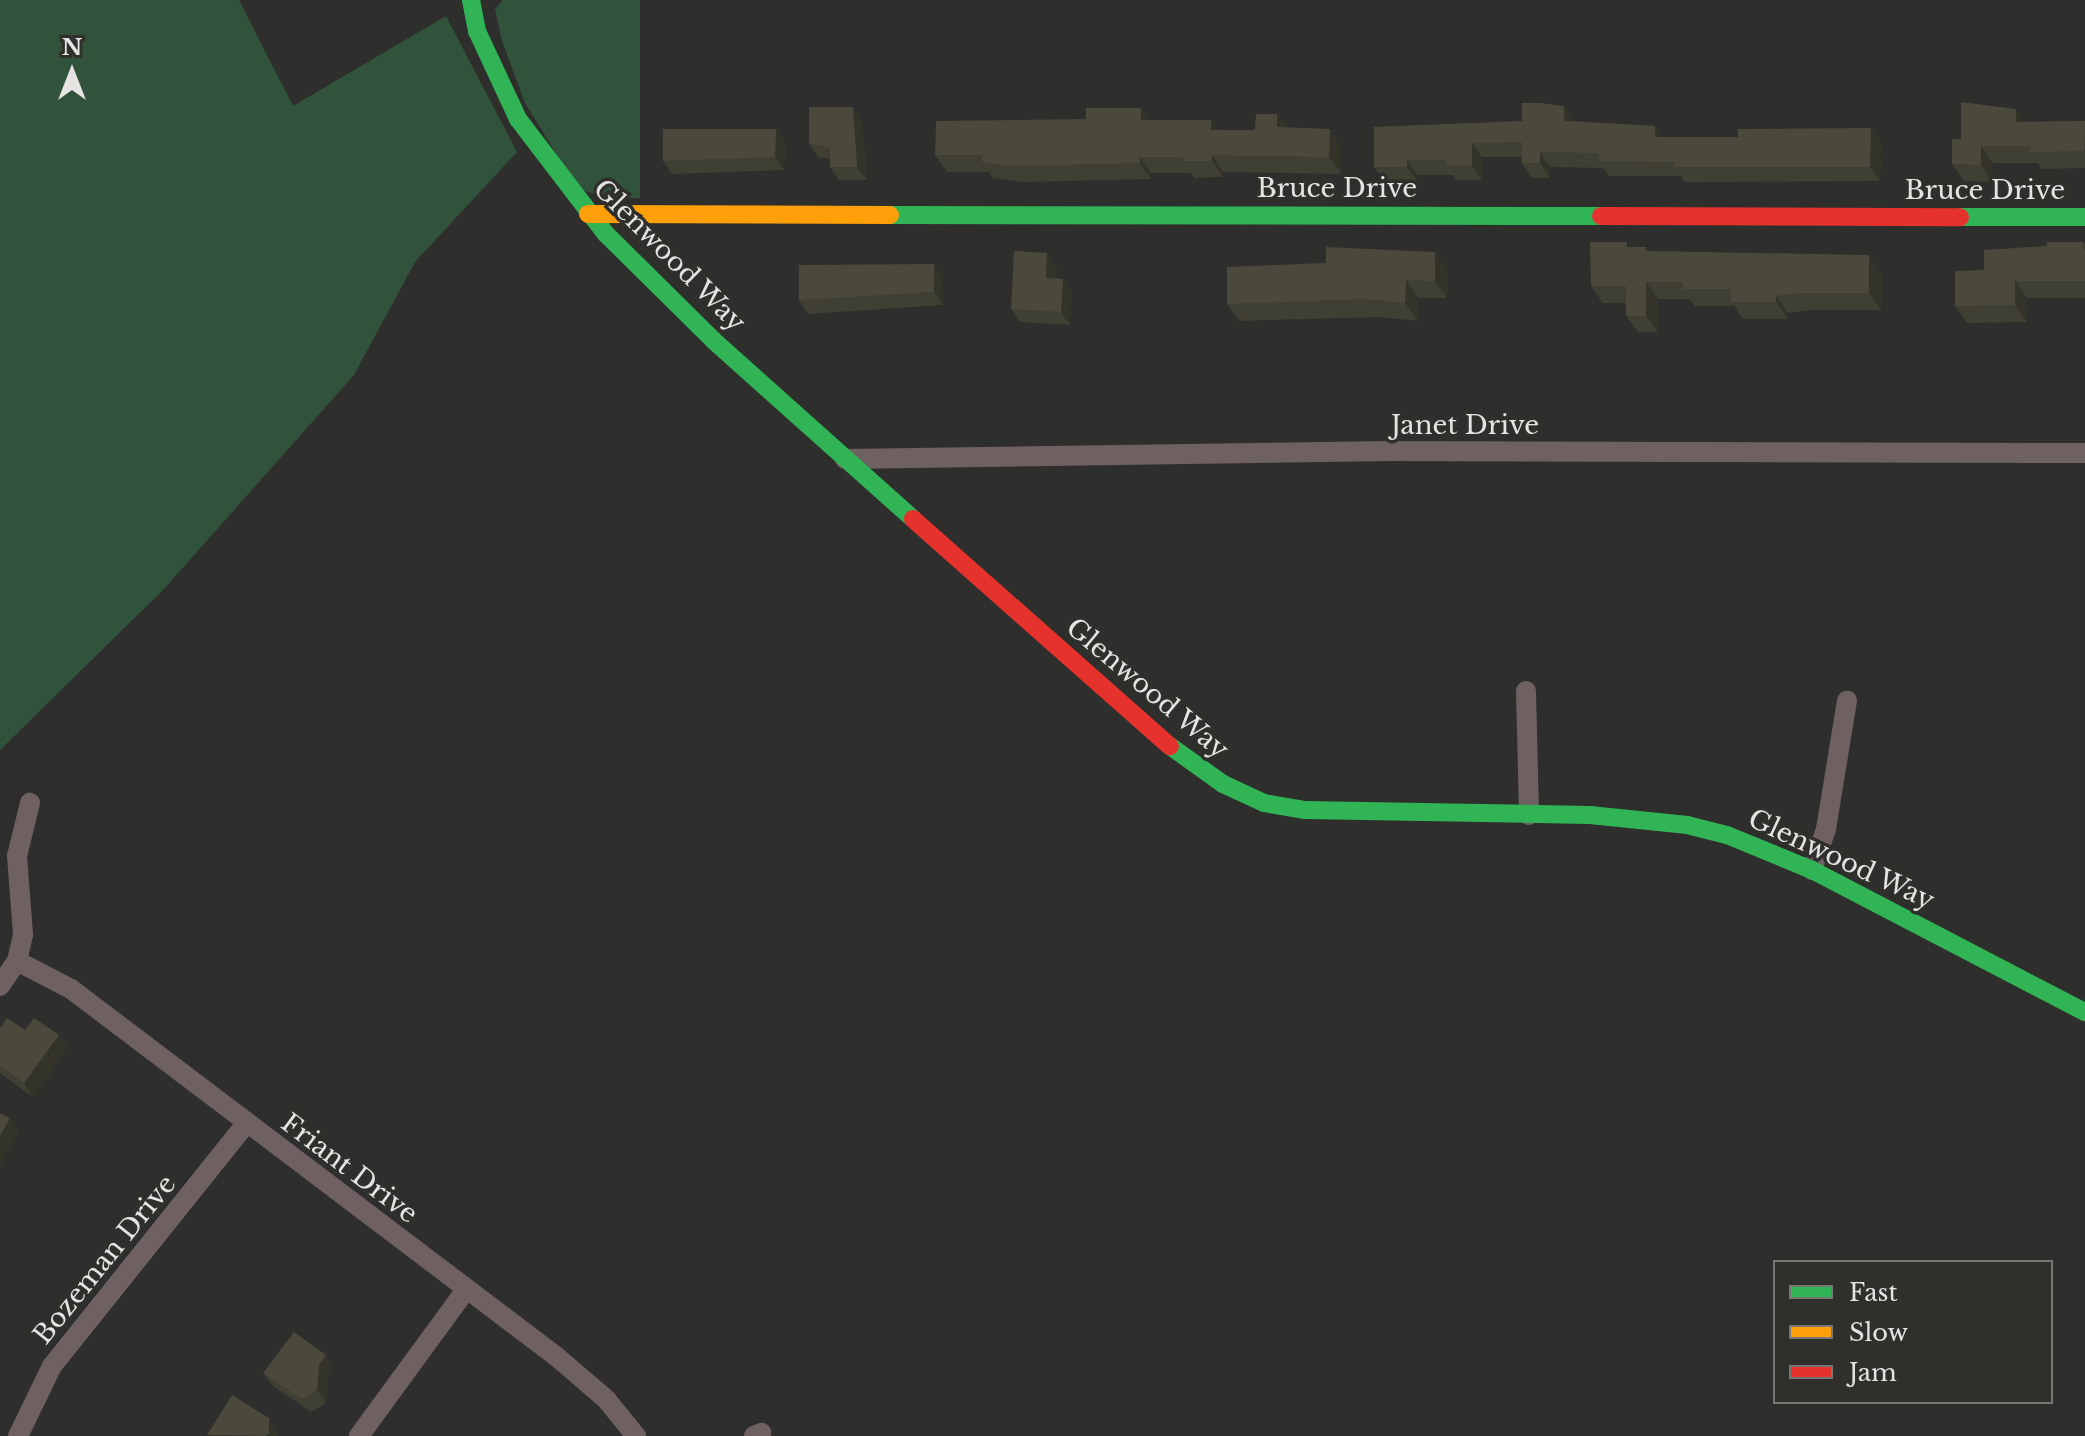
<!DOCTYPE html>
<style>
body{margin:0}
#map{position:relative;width:2085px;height:1436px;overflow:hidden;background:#2e2e2c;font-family:"Libre Baskerville",serif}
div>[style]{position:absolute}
.green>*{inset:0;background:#31533c}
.street>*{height:20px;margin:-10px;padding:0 10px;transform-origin:10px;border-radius:10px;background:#6f6062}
.fast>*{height:18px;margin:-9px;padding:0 9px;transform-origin:9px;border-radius:9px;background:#30b455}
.slow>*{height:18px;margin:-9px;padding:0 9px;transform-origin:9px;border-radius:9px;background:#ff9f0a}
.jam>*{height:18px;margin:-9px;padding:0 9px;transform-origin:9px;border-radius:9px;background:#e5322d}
.wall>*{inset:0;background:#403f33}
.shaded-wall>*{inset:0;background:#343329}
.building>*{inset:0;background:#4b493b}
span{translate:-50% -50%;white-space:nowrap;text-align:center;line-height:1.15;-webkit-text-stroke:7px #2f2f2b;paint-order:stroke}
.street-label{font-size:26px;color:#e5e4e2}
.legend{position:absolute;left:1773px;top:1260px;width:280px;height:144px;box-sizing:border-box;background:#2f2f2b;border:2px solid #787774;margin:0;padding:10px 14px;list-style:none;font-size:24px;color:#e5e4e2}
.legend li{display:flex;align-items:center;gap:16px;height:40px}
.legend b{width:40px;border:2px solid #787774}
.north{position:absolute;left:32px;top:32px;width:80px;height:80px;-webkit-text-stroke:6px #2f2f2b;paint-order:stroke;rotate:0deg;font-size:22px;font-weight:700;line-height:32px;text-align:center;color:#e5e4e2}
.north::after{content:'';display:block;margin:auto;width:28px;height:36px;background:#e5e4e2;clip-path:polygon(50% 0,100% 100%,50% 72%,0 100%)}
</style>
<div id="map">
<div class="green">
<div style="clip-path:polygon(0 0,239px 0,293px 106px,446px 16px,517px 152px,415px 262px,354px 375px,163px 590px,0 750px)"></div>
<div style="clip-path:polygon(503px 0,640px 0,640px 198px,604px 198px,583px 190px,562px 163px,525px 103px,502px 41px,495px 9px)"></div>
</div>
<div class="street">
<div style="left:845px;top:459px;width:546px;rotate:-0.84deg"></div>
<div style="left:1391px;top:451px;width:694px;rotate:0.17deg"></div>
<div style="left:1526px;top:691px;width:124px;rotate:88.6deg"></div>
<div style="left:1812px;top:870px;width:43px;rotate:-71.1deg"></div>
<div style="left:1826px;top:829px;width:130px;rotate:-80.7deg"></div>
<div style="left:17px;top:961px;width:61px;rotate:27.4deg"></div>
<div style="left:71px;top:989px;width:610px;rotate:37.13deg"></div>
<div style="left:557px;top:1357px;width:65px;rotate:40.6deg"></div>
<div style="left:606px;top:1399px;width:48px;rotate:51deg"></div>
<div style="left:0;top:986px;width:30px;rotate:-56deg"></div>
<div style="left:17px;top:961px;width:28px;rotate:-77deg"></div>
<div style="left:23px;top:934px;width:78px;rotate:-94.4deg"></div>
<div style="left:17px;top:856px;width:55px;rotate:-76.2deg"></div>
<div style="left:18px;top:1436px;width:78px;rotate:-64.1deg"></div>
<div style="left:52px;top:1366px;width:310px;rotate:-51.3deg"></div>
<div style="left:359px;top:1436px;width:181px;rotate:-53.8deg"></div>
<div style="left:754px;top:1436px;width:8px;rotate:-23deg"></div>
</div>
<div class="fast">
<div style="left:471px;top:0;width:32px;rotate:79deg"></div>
<div style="left:477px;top:31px;width:97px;rotate:65deg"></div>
<div style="left:518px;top:119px;width:145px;rotate:52.6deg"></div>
<div style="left:606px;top:234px;width:151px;rotate:44.7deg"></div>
<div style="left:713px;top:340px;width:268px;rotate:41.8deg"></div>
<div style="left:890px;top:215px;width:711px;rotate:0.08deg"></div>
<div style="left:1960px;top:217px;width:125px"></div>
<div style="left:1170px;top:746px;width:65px;rotate:35.6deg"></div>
<div style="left:1223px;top:784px;width:45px;rotate:24.9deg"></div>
<div style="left:1264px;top:803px;width:42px;rotate:9.7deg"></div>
<div style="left:1305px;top:810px;width:285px;rotate:1deg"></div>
<div style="left:1590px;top:815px;width:98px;rotate:5.9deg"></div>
<div style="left:1687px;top:825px;width:41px;rotate:14deg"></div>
<div style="left:1727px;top:835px;width:92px;rotate:22.4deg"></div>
<div style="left:1812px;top:870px;width:308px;rotate:27.5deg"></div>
</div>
<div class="slow">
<div style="left:588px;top:214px;width:302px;rotate:0.2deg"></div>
</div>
<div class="jam">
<div style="left:1601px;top:216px;width:359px;rotate:0.2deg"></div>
<div style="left:913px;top:519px;width:343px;rotate:41.5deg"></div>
</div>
<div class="wall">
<div style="clip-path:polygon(1141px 108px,1149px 120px,1218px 130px,1255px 130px,1277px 114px,1287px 127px,1341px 145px,1341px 174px,1223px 172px,1223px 177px,1194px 178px,1191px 173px,1151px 173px,1151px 179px,1023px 182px,993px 178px,989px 172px,947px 172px,935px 155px,1086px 119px)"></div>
<div style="clip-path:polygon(862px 121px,867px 180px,839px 180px,830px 167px,830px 159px,818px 157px,809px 143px)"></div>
<div style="clip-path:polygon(1574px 121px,1655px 126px,1662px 137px,1738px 137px,1871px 128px,1881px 142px,1880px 181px,1684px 182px,1681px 176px,1609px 176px,1603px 168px,1550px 167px,1550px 178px,1532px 178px,1522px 163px,1522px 157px,1482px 157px,1482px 180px,1456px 180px,1453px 175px,1417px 175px,1417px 181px,1384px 181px,1374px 167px,1374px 127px)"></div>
<div style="clip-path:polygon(2085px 121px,2085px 168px,2042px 169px,2038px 163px,1993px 163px,1993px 182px,1964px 181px,1952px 164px,1961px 139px,2025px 122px)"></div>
<div style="clip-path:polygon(776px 129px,785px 142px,784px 170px,672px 174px,663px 161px)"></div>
<div style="clip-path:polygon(2083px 242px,2085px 244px,2085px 298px,2027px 298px,2027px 322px,1967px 323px,1955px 306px,1984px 270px)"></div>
<div style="clip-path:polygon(1630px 247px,1649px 251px,1881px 272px,1881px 310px,1812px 310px,1788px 313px,1788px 319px,1743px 319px,1734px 306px,1695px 306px,1689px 299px,1658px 299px,1658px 332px,1638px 332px,1626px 316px,1626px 303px,1603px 303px,1591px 286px)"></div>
<div style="clip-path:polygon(1057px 266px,1056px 278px,1072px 292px,1070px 325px,1020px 322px,1011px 309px)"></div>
<div style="clip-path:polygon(1448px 270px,1447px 298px,1418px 298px,1418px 321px,1380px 317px,1239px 321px,1227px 304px)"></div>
<div style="clip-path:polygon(943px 277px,943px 305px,808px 314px,799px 300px)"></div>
<div style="clip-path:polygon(0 1028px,59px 1035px,68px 1048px,33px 1097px,0 1073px)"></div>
<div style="clip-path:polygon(326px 1355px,335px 1369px,328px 1378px,326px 1403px,311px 1412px,273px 1386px,263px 1373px)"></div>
</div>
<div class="shaded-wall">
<div style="clip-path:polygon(1564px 106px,1574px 121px,1574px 135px,1564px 121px)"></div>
<div style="clip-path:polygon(853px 107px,862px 121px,867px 180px,857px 167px)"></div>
<div style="clip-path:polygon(1141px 108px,1152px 124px,1141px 120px)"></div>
<div style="clip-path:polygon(2016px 109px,2028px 126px,2016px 122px)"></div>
<div style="clip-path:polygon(1277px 114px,1288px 130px,1277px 127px)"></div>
<div style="clip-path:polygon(1211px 120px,1223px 136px,1211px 130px)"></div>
<div style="clip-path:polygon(1655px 126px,1665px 141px,1655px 137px)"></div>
<div style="clip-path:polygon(1871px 128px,1881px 142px,1880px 181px,1870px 167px)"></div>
<div style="clip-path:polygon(776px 129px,785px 142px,784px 170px,775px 157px)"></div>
<div style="clip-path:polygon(1330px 129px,1341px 145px,1341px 174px,1329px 157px)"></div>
<div style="clip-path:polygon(1472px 143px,1482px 157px,1482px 180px,1472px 165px)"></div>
<div style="clip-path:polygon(1981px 146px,1993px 163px,1993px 182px,1981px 165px)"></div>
<div style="clip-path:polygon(1540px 152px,1550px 167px,1550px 178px,1540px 163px)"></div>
<div style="clip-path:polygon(1212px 155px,1223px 172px,1223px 177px,1212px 161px)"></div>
<div style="clip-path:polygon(1140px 157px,1151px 173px,1151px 179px,1140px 163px)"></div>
<div style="clip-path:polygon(1407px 160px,1417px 175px,1417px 181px,1407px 167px)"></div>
<div style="clip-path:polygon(1435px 252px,1448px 270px,1447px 298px,1435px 281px)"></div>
<div style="clip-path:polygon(1047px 253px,1057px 266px,1055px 291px,1046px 278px)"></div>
<div style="clip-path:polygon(1869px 255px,1881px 272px,1881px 310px,1869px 293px)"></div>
<div style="clip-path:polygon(934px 264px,943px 277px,943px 305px,934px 292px)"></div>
<div style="clip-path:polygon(1063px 279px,1072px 292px,1070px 325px,1061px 312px)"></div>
<div style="clip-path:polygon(1406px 280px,1418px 298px,1418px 321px,1405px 303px)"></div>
<div style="clip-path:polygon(2015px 281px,2027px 298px,2027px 322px,2015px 305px)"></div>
<div style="clip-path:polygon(1646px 282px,1658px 299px,1658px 332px,1646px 316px)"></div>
<div style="clip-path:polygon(1776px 296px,1788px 313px,1788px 319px,1776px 302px)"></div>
<div style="clip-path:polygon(59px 1035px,68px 1048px,33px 1097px,24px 1083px)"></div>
<div style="clip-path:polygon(10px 1118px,19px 1132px,0 1166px,0 1136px)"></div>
<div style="clip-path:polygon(326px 1355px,335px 1369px,328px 1378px,326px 1403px,317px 1390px,319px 1365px)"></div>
<div style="clip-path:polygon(269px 1418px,278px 1432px,278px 1436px,271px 1436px,269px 1434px)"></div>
</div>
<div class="building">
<div style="clip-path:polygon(1961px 102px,2016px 109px,2016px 122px,2085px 121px,2084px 151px,2030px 152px,2030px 146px,1981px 146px,1981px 165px,1952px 164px,1952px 139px,1961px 139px)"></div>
<div style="clip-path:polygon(1522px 103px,1540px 103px,1564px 106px,1564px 121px,1655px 126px,1655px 137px,1738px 137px,1738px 129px,1871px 128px,1870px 167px,1674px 167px,1674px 162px,1599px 161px,1599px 153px,1540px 152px,1540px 163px,1522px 163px,1522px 142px,1472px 143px,1472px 165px,1446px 166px,1446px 160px,1407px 160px,1407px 167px,1374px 167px,1374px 127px,1522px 121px)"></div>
<div style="clip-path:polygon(809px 107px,853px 107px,857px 167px,830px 167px,830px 148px,809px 143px)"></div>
<div style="clip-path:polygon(1086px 108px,1141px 108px,1141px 120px,1211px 120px,1211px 130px,1255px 130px,1256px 114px,1277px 114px,1277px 127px,1330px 129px,1329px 157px,1212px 155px,1212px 161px,1183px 161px,1183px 157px,1140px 157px,1140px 163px,1012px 166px,982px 162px,982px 155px,935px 155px,936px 121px,1086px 119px)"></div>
<div style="clip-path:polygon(663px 129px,776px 129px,775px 157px,663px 161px)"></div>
<div style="clip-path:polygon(1590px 242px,1627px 242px,1627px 247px,1646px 247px,1646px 251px,1869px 255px,1869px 293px,1800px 293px,1776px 296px,1776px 302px,1731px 302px,1731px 289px,1683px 289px,1683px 282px,1646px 282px,1646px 316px,1626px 316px,1626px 286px,1591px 286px)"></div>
<div style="clip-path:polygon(2047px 242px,2083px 242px,2083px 250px,2085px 250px,2085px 281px,2015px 281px,2015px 305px,1955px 306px,1955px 271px,1984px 270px,1984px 250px,2047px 246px)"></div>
<div style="clip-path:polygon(1326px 247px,1435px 252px,1435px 281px,1406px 280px,1405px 303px,1367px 299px,1227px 304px,1227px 267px,1326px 263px)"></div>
<div style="clip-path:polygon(1014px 251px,1047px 253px,1046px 278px,1063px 279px,1061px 312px,1011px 309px)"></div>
<div style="clip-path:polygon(934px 264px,934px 292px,799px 300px,799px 265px)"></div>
<div style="clip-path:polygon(7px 1018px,25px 1030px,34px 1018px,59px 1035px,24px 1083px,0 1066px,0 1028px)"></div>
<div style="clip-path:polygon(0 1113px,10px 1118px,0 1136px)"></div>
<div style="clip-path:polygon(294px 1332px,326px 1355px,319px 1365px,317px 1390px,302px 1399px,263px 1373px)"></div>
<div style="clip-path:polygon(232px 1395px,269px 1418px,269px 1434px,265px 1436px,207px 1435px)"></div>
</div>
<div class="street-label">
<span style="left:1337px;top:189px">Bruce Drive</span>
<span style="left:1985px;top:191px">Bruce Drive</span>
<span style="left:669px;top:256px;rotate:45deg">Glenwood Way</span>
<span style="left:1465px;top:426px">Janet Drive</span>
<span style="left:1147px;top:689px;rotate:40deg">Glenwood Way</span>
<span style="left:1841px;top:860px;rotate:25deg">Glenwood Way</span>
<span style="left:349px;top:1169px;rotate:37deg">Friant Drive</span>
<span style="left:105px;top:1260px;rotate:-51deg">Bozeman Drive</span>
</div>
<ul class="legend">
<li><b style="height:10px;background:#30b455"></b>Fast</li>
<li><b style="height:10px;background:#ff9f0a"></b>Slow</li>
<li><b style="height:10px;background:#e5322d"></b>Jam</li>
</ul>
<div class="north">N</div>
</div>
